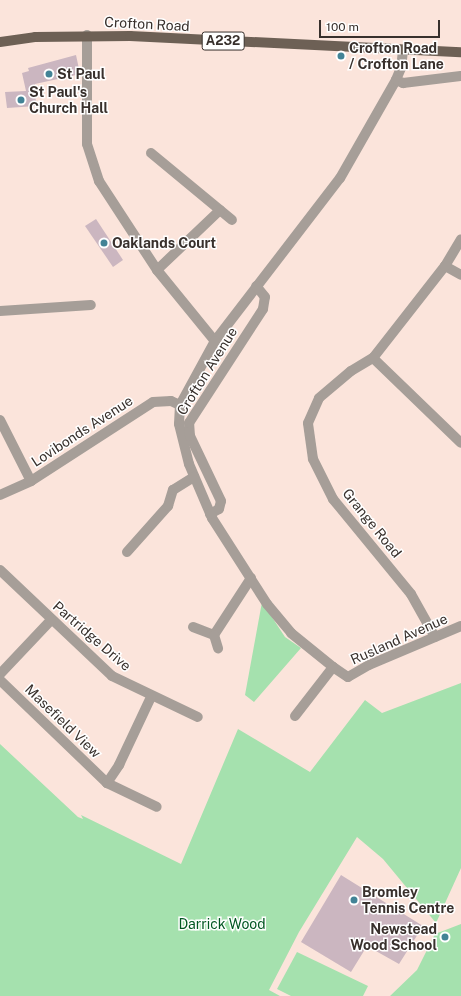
<!DOCTYPE html>
<style>
body{margin:0}
#map{position:relative;width:461px;height:996px;overflow:hidden;background:#fbe4db;font-family:"Public Sans",sans-serif}
div>[style]{position:absolute}
.green>*{inset:0;background:#a5e1ae}
.building>*{inset:0;background:#cbb6c0}
.minor>*{height:10px;margin:-5px;padding:0 5px;transform-origin:5px;border-radius:5px;background:#a69e98}
.major>*{height:10px;margin:-5px;padding:0 5px;transform-origin:5px;border-radius:5px;background:#6d6055}
.dots>*{width:11px;height:11px;translate:-50% -50%;box-sizing:border-box;border:2px solid #fff;border-radius:50%}
span{translate:-50% -50%;white-space:nowrap;text-align:center;line-height:1.15;-webkit-text-stroke:3px #fff;paint-order:stroke}
.shield-label span{padding:1px 3px;background:#fff;border:1px solid;border-radius:3px;-webkit-text-stroke-width:0}
.shield-label{font-size:13px;color:#38302c;font-weight:700}
.street-label{font-size:14px;color:#38302c}
.poi-label{font-size:14px;color:#38302c;font-weight:700}
.left{translate:0 -50%;text-align:left}
.right{translate:-100% -50%;text-align:right}
.park-label{font-size:14px;color:#025722}
.scale{position:absolute;left:319px;top:20px;width:121px;height:18px;box-sizing:border-box;border:2px solid #38302c;border-top:0;padding-left:5px;font-size:12px;line-height:14px;white-space:nowrap;color:#38302c;-webkit-text-stroke:3px #fff;paint-order:stroke}
</style>
<div id="map">
<div class="green">
<div style="clip-path:polygon(262px 602px,285px 637px,301px 648px,254px 702px,245px 695px)"></div>
<div style="clip-path:polygon(461px 683px,461px 868px,436px 923px,383px 859px,357px 837px,299px 932px,269px 990px,280px 996px,0 996px,0 744px,78px 817px,83px 819px,81px 815px,181px 864px,238px 729px,310px 772px,365px 700px,382px 713px)"></div>
<div style="clip-path:polygon(461px 924px,461px 996px,390px 996px,417px 970px,435px 934px)"></div>
<div style="clip-path:polygon(297px 952px,368px 986px,363px 996px,291px 996px,277px 989px)"></div>
</div>
<div class="building">
<div style="clip-path:polygon(76px 55px,79px 69px,75px 70px,76px 75px,35px 84px,36px 106px,7px 108px,5px 92px,26px 91px,22px 73px,29px 71px,28px 68px)"></div>
<div style="clip-path:polygon(96px 219px,123px 260px,113px 267px,85px 226px)"></div>
<div style="clip-path:polygon(341px 875px,423px 926px,399px 964px,367px 946px,351px 972px,301px 942px)"></div>
</div>
<div class="minor">
<div style="left:87px;top:35px;width:109px;rotate:90deg"></div>
<div style="left:87px;top:144px;width:39px;rotate:72deg"></div>
<div style="left:99px;top:181px;width:106px;rotate:56.9deg"></div>
<div style="left:157px;top:270px;width:92px;rotate:50.8deg"></div>
<div style="left:403px;top:50px;width:18px;rotate:96deg"></div>
<div style="left:401px;top:68px;width:13px;rotate:113deg"></div>
<div style="left:396px;top:80px;width:113px;rotate:119.7deg"></div>
<div style="left:340px;top:178px;width:205px;rotate:127.5deg"></div>
<div style="left:215px;top:341px;width:73px;rotate:118.7deg"></div>
<div style="left:180px;top:405px;width:19px;rotate:93deg"></div>
<div style="left:179px;top:424px;width:41px;rotate:76deg"></div>
<div style="left:189px;top:464px;width:59px;rotate:66.9deg"></div>
<div style="left:212px;top:518px;width:102px;rotate:57.4deg"></div>
<div style="left:267px;top:604px;width:38px;rotate:50deg"></div>
<div style="left:291px;top:633px;width:54px;rotate:39deg"></div>
<div style="left:333px;top:667px;width:18px;rotate:34deg"></div>
<div style="left:348px;top:677px;width:24px;rotate:-30deg"></div>
<div style="left:369px;top:665px;width:100px;rotate:-23deg"></div>
<div style="left:396px;top:80px;width:8px;rotate:23deg"></div>
<div style="left:403px;top:83px;width:58px;rotate:-6.9deg"></div>
<div style="left:151px;top:153px;width:105px;rotate:39.6deg"></div>
<div style="left:445px;top:266px;width:18px;rotate:29deg"></div>
<div style="left:157px;top:270px;width:87px;rotate:-43.6deg"></div>
<div style="left:0;top:311px;width:91px;rotate:-3.8deg"></div>
<div style="left:373px;top:358px;width:122px;rotate:44deg"></div>
<div style="left:0;top:420px;width:68px;rotate:63.1deg"></div>
<div style="left:0;top:495px;width:34px;rotate:-24deg"></div>
<div style="left:31px;top:481px;width:145px;rotate:-32.9deg"></div>
<div style="left:153px;top:402px;width:18px;rotate:-3deg"></div>
<div style="left:171px;top:401px;width:10px;rotate:24deg"></div>
<div style="left:210px;top:514px;width:10px;rotate:-29deg"></div>
<div style="left:219px;top:509px;width:8px;rotate:-76deg"></div>
<div style="left:221px;top:501px;width:72px;rotate:-115.5deg"></div>
<div style="left:190px;top:436px;width:13px;rotate:-94deg"></div>
<div style="left:189px;top:423px;width:136px;rotate:-57deg"></div>
<div style="left:263px;top:309px;width:12px;rotate:-81deg"></div>
<div style="left:265px;top:297px;width:14px;rotate:-129deg"></div>
<div style="left:127px;top:552px;width:62px;rotate:-48.3deg"></div>
<div style="left:168px;top:506px;width:17px;rotate:-73deg"></div>
<div style="left:173px;top:490px;width:25px;rotate:-32deg"></div>
<div style="left:0;top:570px;width:154px;rotate:43.4deg"></div>
<div style="left:112px;top:676px;width:95px;rotate:25.5deg"></div>
<div style="left:193px;top:627px;width:22px;rotate:21deg"></div>
<div style="left:214px;top:635px;width:68px;rotate:-57deg"></div>
<div style="left:214px;top:635px;width:14px;rotate:73deg"></div>
<div style="left:435px;top:637px;width:49px;rotate:-119.2deg"></div>
<div style="left:411px;top:594px;width:123px;rotate:-129.4deg"></div>
<div style="left:333px;top:499px;width:45px;rotate:-116.6deg"></div>
<div style="left:313px;top:459px;width:36px;rotate:-98deg"></div>
<div style="left:308px;top:423px;width:27px;rotate:-66deg"></div>
<div style="left:319px;top:398px;width:42px;rotate:-40.2deg"></div>
<div style="left:351px;top:371px;width:26px;rotate:-31deg"></div>
<div style="left:373px;top:358px;width:117px;rotate:-52deg"></div>
<div style="left:445px;top:266px;width:31px;rotate:-59deg"></div>
<div style="left:0;top:674px;width:74px;rotate:-46.6deg"></div>
<div style="left:0;top:680px;width:149px;rotate:43.9deg"></div>
<div style="left:107px;top:783px;width:55px;rotate:25.6deg"></div>
<div style="left:295px;top:716px;width:62px;rotate:-52.2deg"></div>
<div style="left:107px;top:783px;width:22px;rotate:-56deg"></div>
<div style="left:119px;top:765px;width:75px;rotate:-64.8deg"></div>
</div>
<div class="major">
<div style="left:0;top:42px;width:35px;rotate:-8deg"></div>
<div style="left:35px;top:37px;width:95px;rotate:-0.6deg"></div>
<div style="left:130px;top:36px;width:331px;rotate:2.8deg"></div>
</div>
<div class="dots">
<div style="left:341px;top:56px;background:#428396"></div>
<div style="left:49px;top:74px;background:#428396"></div>
<div style="left:21px;top:100px;background:#428396"></div>
<div style="left:104px;top:243px;background:#428396"></div>
<div style="left:354px;top:900px;background:#428396"></div>
<div style="left:445px;top:937px;background:#428396"></div>
</div>
<div class="shield-label">
<span style="left:223px;top:41px">A232</span>
</div>
<div class="street-label">
<span style="left:147px;top:24px;rotate:3deg">Crofton Road</span>
<span style="left:207px;top:371px;rotate:-58deg">Crofton Avenue</span>
<span style="left:82px;top:431px;rotate:-33deg">Lovibonds Avenue</span>
<span style="left:372px;top:523px;rotate:51deg">Grange Road</span>
<span style="left:92px;top:636px;rotate:41deg">Partridge Drive</span>
<span style="left:399px;top:639px;rotate:-24deg">Rusland Avenue</span>
<span style="left:63px;top:721px;rotate:44deg">Masefield View</span>
</div>
<div class="poi-label">
<span class="left" style="left:349px;top:56px">Crofton Road<br>/ Crofton Lane</span>
<span class="left" style="left:57px;top:74px">St Paul</span>
<span class="left" style="left:29px;top:100px">St Paul's<br>Church Hall</span>
<span class="left" style="left:112px;top:243px">Oaklands Court</span>
<span class="left" style="left:362px;top:900px">Bromley<br>Tennis Centre</span>
<span class="right" style="left:437px;top:937px">Newstead<br>Wood School</span>
</div>
<div class="park-label">
<span style="left:222px;top:924px">Darrick Wood</span>
</div>
<div class="scale">100 m</div>
</div>
